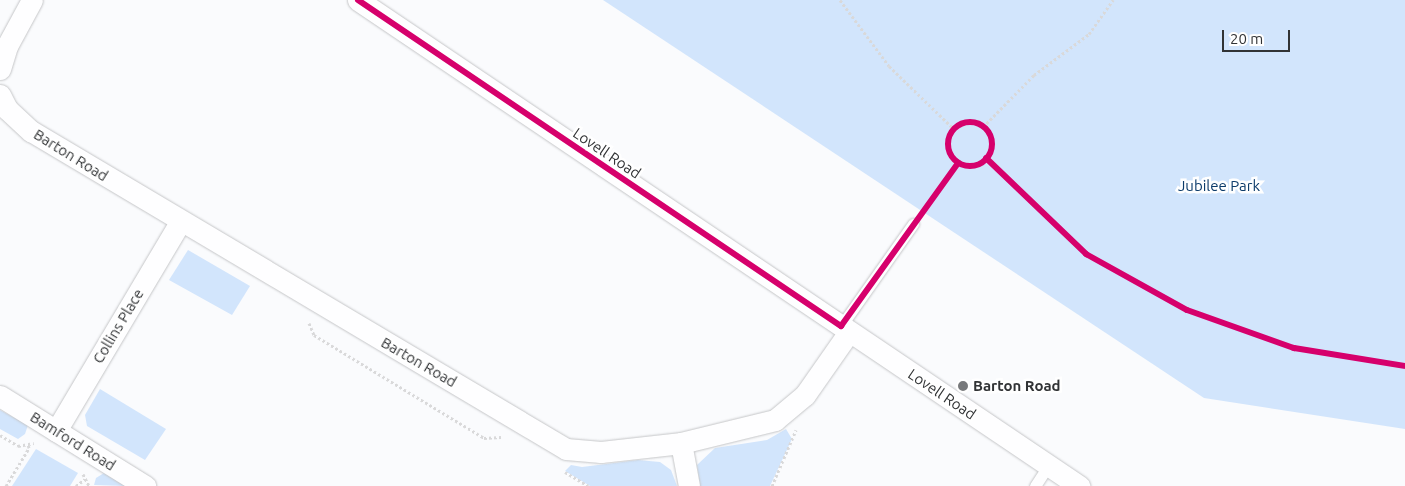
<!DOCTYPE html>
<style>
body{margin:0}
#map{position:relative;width:1405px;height:486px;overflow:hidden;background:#fafbfd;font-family:Ubuntu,sans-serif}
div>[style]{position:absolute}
.green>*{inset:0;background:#d2e5fc}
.path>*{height:3px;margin-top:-1.5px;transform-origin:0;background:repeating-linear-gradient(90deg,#d9d9da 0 2.5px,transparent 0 5px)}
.roads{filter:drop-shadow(0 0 1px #c5c6c8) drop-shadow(0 0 1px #c5c6c8)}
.lane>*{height:11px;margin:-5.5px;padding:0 5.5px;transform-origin:5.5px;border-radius:5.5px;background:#fefeff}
.street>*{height:21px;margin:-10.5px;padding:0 10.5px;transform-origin:10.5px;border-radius:10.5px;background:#fefeff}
.cycleway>*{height:6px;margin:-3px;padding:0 3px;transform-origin:3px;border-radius:3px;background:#d6006c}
.cycleway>.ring{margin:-3px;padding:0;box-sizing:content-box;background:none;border:6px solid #d6006c;border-radius:50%}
.dots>*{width:14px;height:14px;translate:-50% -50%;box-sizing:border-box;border:2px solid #fff;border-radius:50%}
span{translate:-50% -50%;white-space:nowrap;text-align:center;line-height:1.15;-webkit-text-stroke:5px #fff;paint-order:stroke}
.street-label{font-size:15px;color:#313335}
.park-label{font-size:15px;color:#0c3b6a}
.poi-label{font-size:15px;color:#313335;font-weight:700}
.left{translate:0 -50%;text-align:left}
.scale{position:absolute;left:1222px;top:30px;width:68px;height:22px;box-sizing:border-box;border:2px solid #313335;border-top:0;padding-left:6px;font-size:15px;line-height:18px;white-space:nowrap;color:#313335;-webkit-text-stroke:4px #fff;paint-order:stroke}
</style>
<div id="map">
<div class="green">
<div style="clip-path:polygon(603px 0,1405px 0,1405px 429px,1204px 398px)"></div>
<div style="clip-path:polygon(188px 250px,250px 286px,232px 315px,169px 280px)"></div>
<div style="clip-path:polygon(100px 389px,166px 429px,145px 460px,87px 426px,85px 415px)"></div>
<div style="clip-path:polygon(0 410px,28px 425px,25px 434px,18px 439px,0 429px)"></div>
<div style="clip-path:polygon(786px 429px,792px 439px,770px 486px,700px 486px,697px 465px,715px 448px,767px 440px)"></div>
<div style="clip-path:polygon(36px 449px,78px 473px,70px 486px,12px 486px)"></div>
<div style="clip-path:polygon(638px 460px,660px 462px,671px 470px,677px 486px,590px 486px,565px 471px,571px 465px,582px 467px)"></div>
<div style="clip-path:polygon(104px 473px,125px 486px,94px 485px,96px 478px)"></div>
</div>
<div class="path">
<div style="left:840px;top:0;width:82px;rotate:53.4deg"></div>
<div style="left:889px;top:66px;width:91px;rotate:44.1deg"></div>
<div style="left:983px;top:127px;width:73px;rotate:-45.6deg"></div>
<div style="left:1034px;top:75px;width:69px;rotate:-36.7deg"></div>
<div style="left:1089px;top:34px;width:42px;rotate:-54.8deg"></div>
<div style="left:309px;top:323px;width:13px;rotate:67deg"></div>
<div style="left:314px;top:335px;width:199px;rotate:31.2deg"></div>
<div style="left:484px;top:438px;width:17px;rotate:-3deg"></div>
<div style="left:0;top:435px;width:21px;rotate:31deg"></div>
<div style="left:18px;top:446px;width:16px;rotate:-11deg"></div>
<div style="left:565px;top:472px;width:27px;rotate:31deg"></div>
<div style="left:83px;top:474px;width:13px;rotate:63deg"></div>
<div style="left:6px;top:486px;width:44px;rotate:-58.8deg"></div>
<div style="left:29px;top:448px;width:4px;rotate:-104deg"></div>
<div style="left:76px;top:486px;width:11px;rotate:-38deg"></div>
<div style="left:772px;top:486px;width:61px;rotate:-66.8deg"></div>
</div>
<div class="roads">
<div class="lane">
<div style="left:841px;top:326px;width:125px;rotate:-54.8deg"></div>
<div style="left:1035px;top:486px;width:24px;rotate:-57deg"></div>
</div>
<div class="street">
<div style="left:358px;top:0;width:870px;rotate:33.98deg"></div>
<div style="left:0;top:69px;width:24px;rotate:-73deg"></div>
<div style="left:7px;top:46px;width:52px;rotate:-61.5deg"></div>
<div style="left:0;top:95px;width:16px;rotate:63deg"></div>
<div style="left:7px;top:109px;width:33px;rotate:43deg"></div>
<div style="left:31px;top:131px;width:622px;rotate:30.73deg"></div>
<div style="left:566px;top:449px;width:35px;rotate:5deg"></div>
<div style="left:601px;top:452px;width:81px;rotate:-6.4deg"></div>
<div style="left:681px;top:443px;width:97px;rotate:-13.7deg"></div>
<div style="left:775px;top:420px;width:39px;rotate:-40deg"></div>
<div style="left:805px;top:395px;width:77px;rotate:-55.1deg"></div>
<div style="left:0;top:396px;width:171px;rotate:31.8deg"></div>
<div style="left:56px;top:431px;width:243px;rotate:-59.3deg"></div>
<div style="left:681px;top:443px;width:44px;rotate:79.5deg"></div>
</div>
</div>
<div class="cycleway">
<div style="left:358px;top:0;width:583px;rotate:34.02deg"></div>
<div style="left:841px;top:326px;width:201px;rotate:-54.3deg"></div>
<div class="ring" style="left:948px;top:122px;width:38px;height:38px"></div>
<div style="left:986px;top:158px;width:139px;rotate:43.8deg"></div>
<div style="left:1086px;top:254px;width:115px;rotate:29deg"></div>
<div style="left:1187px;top:310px;width:114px;rotate:19.6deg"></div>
<div style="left:1294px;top:348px;width:112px;rotate:9.2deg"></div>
</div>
<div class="dots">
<div style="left:963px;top:386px;background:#77797b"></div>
</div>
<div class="street-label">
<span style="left:607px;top:153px;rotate:34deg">Lovell Road</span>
<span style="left:71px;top:155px;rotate:32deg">Barton Road</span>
<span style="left:118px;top:326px;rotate:-59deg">Collins Place</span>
<span style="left:419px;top:362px;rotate:30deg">Barton Road</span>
<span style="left:942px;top:394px;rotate:34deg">Lovell Road</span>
<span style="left:73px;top:441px;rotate:32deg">Bamford Road</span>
</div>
<div class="park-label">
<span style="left:1219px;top:186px">Jubilee Park</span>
</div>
<div class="poi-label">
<span class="left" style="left:973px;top:386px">Barton Road</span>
</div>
<div class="scale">20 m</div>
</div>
